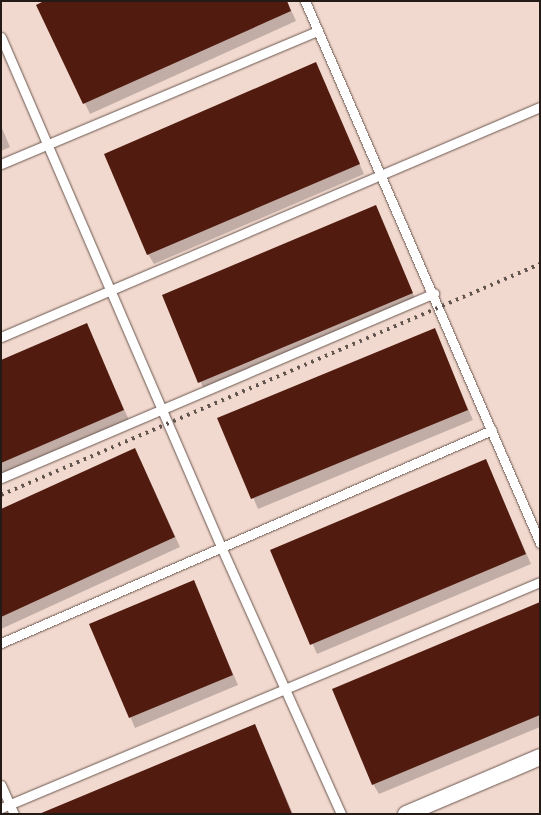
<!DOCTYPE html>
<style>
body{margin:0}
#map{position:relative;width:541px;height:815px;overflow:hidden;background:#f2d9cf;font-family:"Exo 2",sans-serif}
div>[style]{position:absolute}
.shadow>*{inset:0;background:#0003}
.building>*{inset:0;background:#511b0f}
.roads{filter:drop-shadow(0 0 1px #6a554d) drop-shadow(0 0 1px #6a554d)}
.lane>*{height:9px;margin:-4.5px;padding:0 4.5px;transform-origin:4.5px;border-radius:4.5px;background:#fff}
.street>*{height:16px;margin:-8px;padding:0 8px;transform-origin:8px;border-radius:8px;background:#fff}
.rail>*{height:4px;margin-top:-2px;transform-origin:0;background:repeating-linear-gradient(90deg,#62544e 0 2.5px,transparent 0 7.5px)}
span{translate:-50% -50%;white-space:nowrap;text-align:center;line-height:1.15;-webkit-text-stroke:5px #fff;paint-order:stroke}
.frame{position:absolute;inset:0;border:2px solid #241b17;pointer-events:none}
</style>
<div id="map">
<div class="shadow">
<div style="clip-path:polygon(287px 1px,296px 21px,90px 114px,38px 5px)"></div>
<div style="clip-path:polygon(315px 64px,364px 174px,154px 264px,148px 254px)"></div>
<div style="clip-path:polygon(1px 126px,10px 147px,1px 151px)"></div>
<div style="clip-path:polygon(375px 207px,417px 303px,205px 392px,163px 295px)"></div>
<div style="clip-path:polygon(86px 325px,129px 420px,1px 475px,1px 361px)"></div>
<div style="clip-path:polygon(434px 330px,473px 420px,258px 509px,219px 418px)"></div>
<div style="clip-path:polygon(140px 459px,180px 547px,1px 629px,1px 511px)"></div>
<div style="clip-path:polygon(486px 461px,531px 564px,317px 654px,272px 551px)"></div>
<div style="clip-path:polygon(193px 582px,238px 685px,135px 728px,91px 624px)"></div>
<div style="clip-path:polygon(540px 604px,540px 727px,379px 794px,373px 784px)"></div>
<div style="clip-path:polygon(255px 725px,293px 814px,42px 814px)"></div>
</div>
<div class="building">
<div style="clip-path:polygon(44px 1px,287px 1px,291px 11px,83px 104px,36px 5px)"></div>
<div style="clip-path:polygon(316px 62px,360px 164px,147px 255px,104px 154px)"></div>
<div style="clip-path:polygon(376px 205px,413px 293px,198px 383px,162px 295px)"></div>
<div style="clip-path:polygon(87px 323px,124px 410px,1px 463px,1px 360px)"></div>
<div style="clip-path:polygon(435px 328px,468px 410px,251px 499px,217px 418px)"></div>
<div style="clip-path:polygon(135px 448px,175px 537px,1px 617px,1px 509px)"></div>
<div style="clip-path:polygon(486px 459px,526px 554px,310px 645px,270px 550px)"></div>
<div style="clip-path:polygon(194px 580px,233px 675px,129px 718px,89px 624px)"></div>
<div style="clip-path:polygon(540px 602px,540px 715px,372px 785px,332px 689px)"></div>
<div style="clip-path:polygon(255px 724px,292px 814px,39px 814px)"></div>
</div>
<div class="roads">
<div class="lane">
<div style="left:305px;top:1px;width:591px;rotate:66.56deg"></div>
<div style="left:1px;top:37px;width:558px;rotate:66.65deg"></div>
<div style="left:222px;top:549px;width:290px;rotate:65.8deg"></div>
<div style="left:1px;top:164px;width:344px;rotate:-22.8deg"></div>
<div style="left:1px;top:337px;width:586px;rotate:-23.11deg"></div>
<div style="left:1px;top:478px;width:471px;rotate:-23.1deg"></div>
<div style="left:1px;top:643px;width:535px;rotate:-23.45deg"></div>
<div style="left:1px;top:785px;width:32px;rotate:66deg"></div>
<div style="left:1px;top:808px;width:584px;rotate:-22.75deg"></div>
</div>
<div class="street">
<div style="left:406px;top:814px;width:146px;rotate:-23deg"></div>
</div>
</div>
<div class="rail">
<div style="left:1px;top:495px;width:586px;rotate:-23.2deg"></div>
</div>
<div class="frame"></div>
</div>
